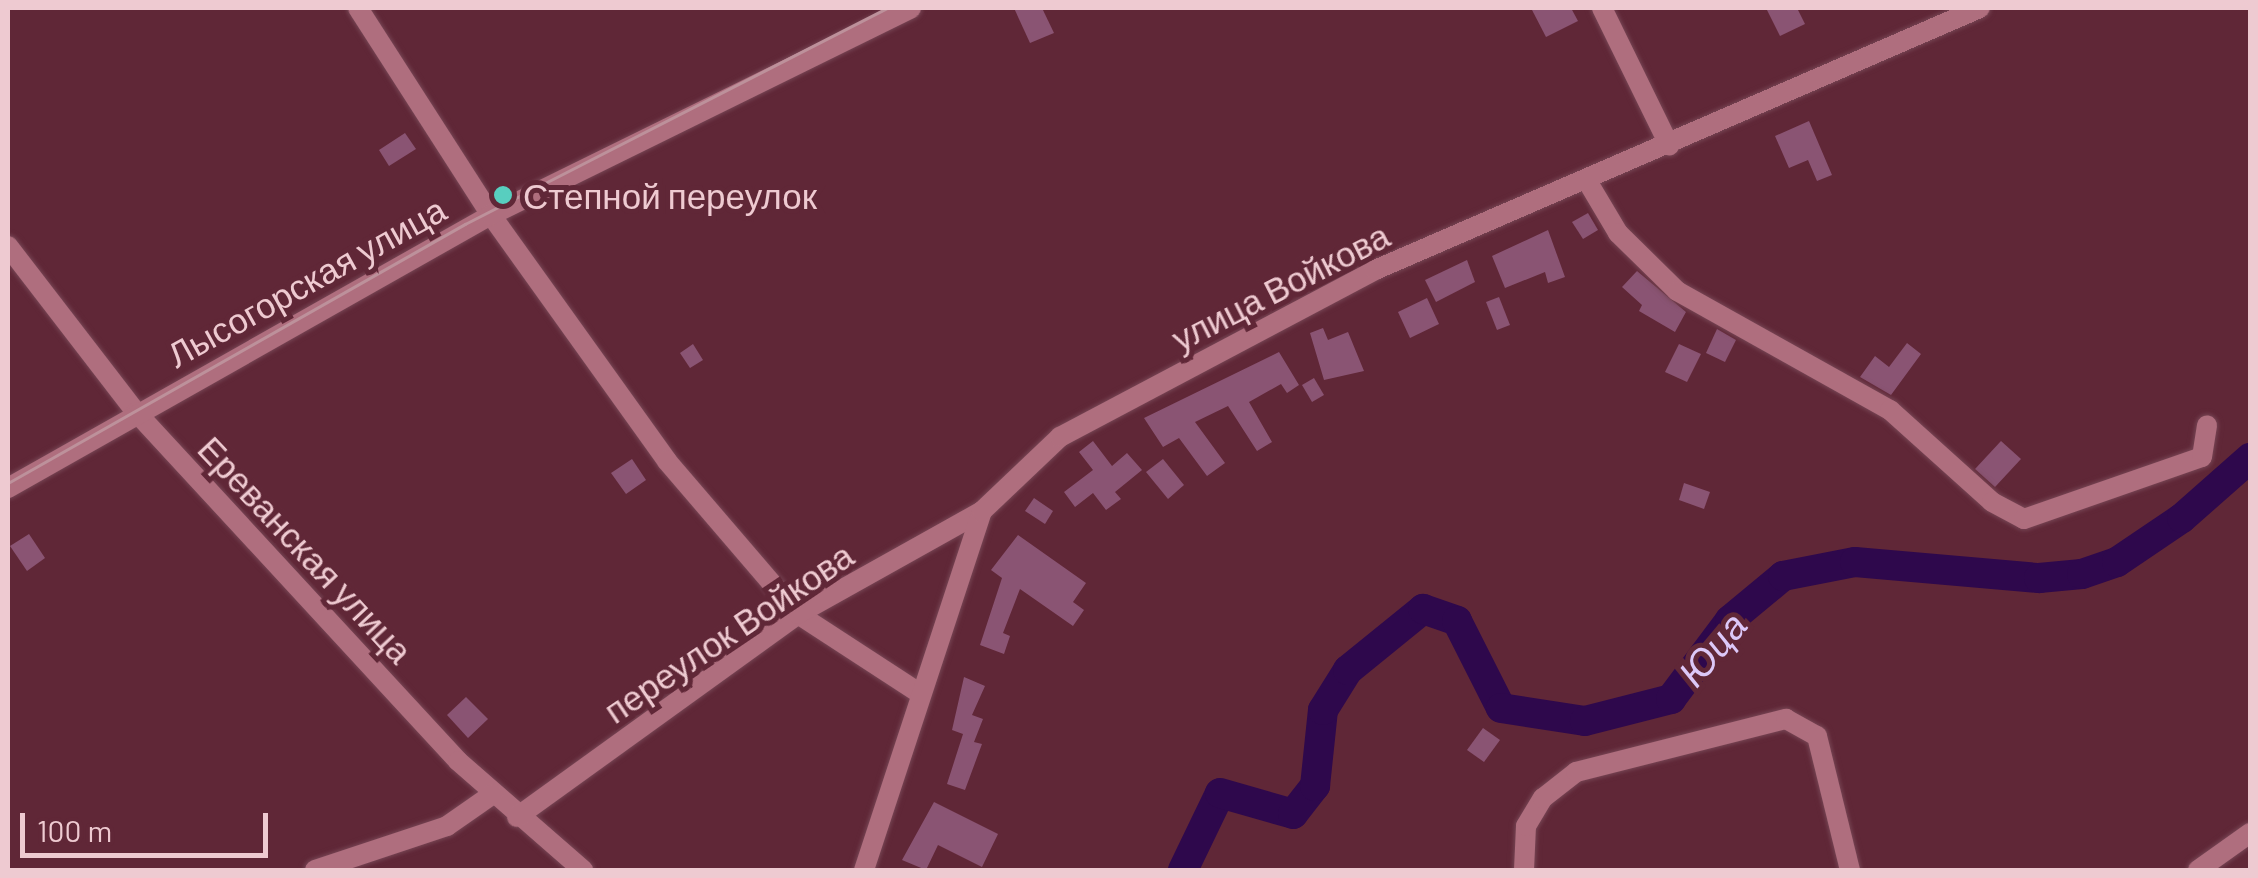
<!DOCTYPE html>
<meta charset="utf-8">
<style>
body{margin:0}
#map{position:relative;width:2258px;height:878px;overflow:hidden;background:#602737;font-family:Barlow,sans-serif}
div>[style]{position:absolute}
.river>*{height:30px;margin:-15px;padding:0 15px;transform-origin:15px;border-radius:15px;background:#2e084c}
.building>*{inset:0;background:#8a5473}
.roads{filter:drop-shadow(0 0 2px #764554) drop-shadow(0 0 2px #764554)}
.minor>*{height:20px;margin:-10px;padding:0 10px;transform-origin:10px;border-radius:10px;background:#af6e7e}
.tram>*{height:2.5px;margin:-1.25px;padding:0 1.25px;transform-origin:1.25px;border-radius:1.25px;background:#bd919b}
.dots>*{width:28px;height:28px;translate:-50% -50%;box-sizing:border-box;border:5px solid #602737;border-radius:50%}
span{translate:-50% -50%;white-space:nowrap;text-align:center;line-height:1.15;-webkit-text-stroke:10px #602737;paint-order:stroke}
.poi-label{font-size:35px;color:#eecad1}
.left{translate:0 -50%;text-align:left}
.street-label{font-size:35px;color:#eecad1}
.water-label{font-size:38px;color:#dcc8f8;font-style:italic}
.frame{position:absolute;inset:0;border:10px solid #eecad1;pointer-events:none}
.scale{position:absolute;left:20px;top:813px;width:248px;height:45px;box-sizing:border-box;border:5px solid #eecad1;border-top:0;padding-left:12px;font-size:30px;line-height:35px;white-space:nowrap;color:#eecad1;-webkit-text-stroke:8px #602737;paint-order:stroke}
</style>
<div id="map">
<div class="river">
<div style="left:1183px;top:870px;width:85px;rotate:-64.3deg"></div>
<div style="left:1220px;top:793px;width:76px;rotate:16deg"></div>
<div style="left:1293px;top:814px;width:36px;rotate:-52deg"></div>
<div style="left:1315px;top:786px;width:76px;rotate:-84deg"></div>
<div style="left:1323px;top:710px;width:47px;rotate:-58deg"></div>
<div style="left:1348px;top:670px;width:97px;rotate:-39.1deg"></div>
<div style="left:1423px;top:609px;width:36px;rotate:19deg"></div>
<div style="left:1457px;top:621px;width:97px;rotate:63.2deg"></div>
<div style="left:1501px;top:708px;width:85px;rotate:8.8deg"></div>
<div style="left:1585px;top:721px;width:89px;rotate:-14.3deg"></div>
<div style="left:1671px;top:699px;width:99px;rotate:-53.2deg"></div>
<div style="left:1730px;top:620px;width:69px;rotate:-39.7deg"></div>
<div style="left:1783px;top:576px;width:73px;rotate:-11deg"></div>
<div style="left:1855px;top:562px;width:185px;rotate:5deg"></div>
<div style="left:2039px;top:578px;width:43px;rotate:-5.3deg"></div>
<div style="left:2082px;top:574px;width:37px;rotate:-19deg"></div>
<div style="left:2117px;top:562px;width:78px;rotate:-34.1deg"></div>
<div style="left:2182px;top:518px;width:91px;rotate:-41.4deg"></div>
</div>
<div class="building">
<div style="clip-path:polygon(1014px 8px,1042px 8px,1054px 33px,1030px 43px)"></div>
<div style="clip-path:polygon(1531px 8px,1571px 8px,1578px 21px,1546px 37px)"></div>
<div style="clip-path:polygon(1766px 8px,1797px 8px,1805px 24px,1780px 36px)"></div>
<div style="clip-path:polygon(1809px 121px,1832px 175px,1817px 181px,1808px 160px,1789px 168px,1775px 136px)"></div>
<div style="clip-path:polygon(405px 133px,416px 149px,389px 166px,379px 150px)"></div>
<div style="clip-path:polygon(1588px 213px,1598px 230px,1583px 239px,1572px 222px)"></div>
<div style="clip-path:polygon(1548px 230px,1565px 277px,1548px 283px,1545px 272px,1505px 288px,1492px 256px)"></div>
<div style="clip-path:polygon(1467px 260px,1475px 282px,1436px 302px,1425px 280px)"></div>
<div style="clip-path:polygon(1637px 271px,1686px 312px,1675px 332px,1639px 311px,1642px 305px,1622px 287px)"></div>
<div style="clip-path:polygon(1499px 297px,1510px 325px,1497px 330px,1486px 302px)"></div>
<div style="clip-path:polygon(1427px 298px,1439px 324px,1410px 338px,1398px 312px)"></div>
<div style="clip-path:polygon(1323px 328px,1328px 340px,1348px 332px,1364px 371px,1324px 380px,1310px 333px)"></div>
<div style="clip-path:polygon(1717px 329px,1736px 340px,1725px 362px,1706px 353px)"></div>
<div style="clip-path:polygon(1907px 343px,1921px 354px,1891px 395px,1860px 377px,1875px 356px,1889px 367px)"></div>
<div style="clip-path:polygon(693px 344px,703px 360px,690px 368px,680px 353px)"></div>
<div style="clip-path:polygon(1679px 344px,1701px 354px,1687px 382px,1665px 372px)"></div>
<div style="clip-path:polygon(1279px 352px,1299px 385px,1287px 393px,1281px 384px,1249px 402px,1272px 442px,1257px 451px,1228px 406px,1195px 422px,1225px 463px,1207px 476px,1179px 438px,1163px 447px,1144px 418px)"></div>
<div style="clip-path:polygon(1314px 378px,1324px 395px,1312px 402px,1302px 385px)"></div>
<div style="clip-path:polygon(1093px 441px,1112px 466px,1127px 453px,1142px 470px,1115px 492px,1121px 499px,1106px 510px,1093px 493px,1075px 507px,1064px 492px,1093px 470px,1079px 452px)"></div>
<div style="clip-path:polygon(2001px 441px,2021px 459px,1995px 487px,1975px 469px)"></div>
<div style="clip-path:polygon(632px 459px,646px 480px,626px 494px,611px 473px)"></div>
<div style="clip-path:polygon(1163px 459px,1184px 485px,1168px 499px,1146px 472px)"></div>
<div style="clip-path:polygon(1684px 483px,1710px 492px,1704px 509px,1679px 500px)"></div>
<div style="clip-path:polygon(1034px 498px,1053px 511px,1045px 524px,1025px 511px)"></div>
<div style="clip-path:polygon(29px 534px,45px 558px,27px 571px,10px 546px)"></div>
<div style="clip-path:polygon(1018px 535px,1086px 583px,1073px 602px,1084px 610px,1073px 626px,1020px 589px,1003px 633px,1010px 636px,1004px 654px,980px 645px,1002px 578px,991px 570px)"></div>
<div style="clip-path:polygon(964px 677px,985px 686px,972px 715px,983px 719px,974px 742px,982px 744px,965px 790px,947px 784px,963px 734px,952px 730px)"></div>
<div style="clip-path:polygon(466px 697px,488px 719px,468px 738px,447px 715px)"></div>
<div style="clip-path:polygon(1483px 728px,1500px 740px,1484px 762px,1467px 750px)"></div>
<div style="clip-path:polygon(934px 802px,998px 834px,982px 867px,938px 845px,926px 870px,902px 860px)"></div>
</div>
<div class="roads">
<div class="minor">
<div style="left:358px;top:8px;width:246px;rotate:57.3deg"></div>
<div style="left:491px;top:215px;width:302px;rotate:54.4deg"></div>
<div style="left:667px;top:461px;width:201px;rotate:49.4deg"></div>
<div style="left:798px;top:614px;width:145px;rotate:33.1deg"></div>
<div style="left:1602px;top:8px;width:153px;rotate:63.9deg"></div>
<div style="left:1586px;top:179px;width:63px;rotate:59.3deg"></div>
<div style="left:1618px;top:233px;width:83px;rotate:44.5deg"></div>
<div style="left:1677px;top:291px;width:244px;rotate:29.2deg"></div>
<div style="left:1890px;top:410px;width:137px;rotate:42deg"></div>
<div style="left:1992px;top:502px;width:36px;rotate:28deg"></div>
<div style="left:2024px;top:519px;width:188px;rotate:-19.2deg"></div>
<div style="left:2202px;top:457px;width:32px;rotate:-81deg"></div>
<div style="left:8px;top:246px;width:210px;rotate:52.4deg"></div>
<div style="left:136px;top:412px;width:475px;rotate:47.3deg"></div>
<div style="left:458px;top:761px;width:166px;rotate:41.1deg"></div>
<div style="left:8px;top:488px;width:555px;rotate:-29.48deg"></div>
<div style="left:491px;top:215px;width:468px;rotate:-26.2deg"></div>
<div style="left:517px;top:817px;width:347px;rotate:-35.8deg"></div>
<div style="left:798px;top:614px;width:211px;rotate:-29.2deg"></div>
<div style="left:315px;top:870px;width:139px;rotate:-18.4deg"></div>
<div style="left:447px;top:826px;width:56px;rotate:-34.8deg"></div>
<div style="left:864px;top:870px;width:378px;rotate:-71.8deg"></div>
<div style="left:982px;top:511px;width:108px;rotate:-43.5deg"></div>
<div style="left:1060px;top:437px;width:357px;rotate:-27.9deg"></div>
<div style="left:1375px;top:270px;width:659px;rotate:-23.42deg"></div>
<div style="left:1524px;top:870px;width:44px;rotate:-87.4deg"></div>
<div style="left:1526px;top:826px;width:33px;rotate:-59deg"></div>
<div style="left:1543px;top:798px;width:42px;rotate:-38.2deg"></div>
<div style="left:1576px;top:772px;width:217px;rotate:-14.2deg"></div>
<div style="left:1786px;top:719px;width:35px;rotate:29deg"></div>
<div style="left:1817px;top:736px;width:138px;rotate:76.2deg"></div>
<div style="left:2198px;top:870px;width:64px;rotate:-35.4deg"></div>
</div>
</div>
<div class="tram">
<div style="left:8px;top:483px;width:525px;rotate:-29.54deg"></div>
<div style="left:465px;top:224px;width:475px;rotate:-27.1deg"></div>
</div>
<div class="dots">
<div style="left:503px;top:195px;background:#58cebf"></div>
</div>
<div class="poi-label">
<span class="left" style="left:523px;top:195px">Степной переулок</span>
</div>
<div class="street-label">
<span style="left:306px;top:281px;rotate:-29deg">Лысогорская улица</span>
<span style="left:1280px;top:286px;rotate:-27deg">улица Войкова</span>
<span style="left:306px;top:549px;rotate:47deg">Ереванская улица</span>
<span style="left:728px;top:632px;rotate:-34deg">переулок Войкова</span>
</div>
<div class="water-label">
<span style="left:1712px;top:649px;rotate:-50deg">Юца</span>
</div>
<div class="frame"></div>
<div class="scale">100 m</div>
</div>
